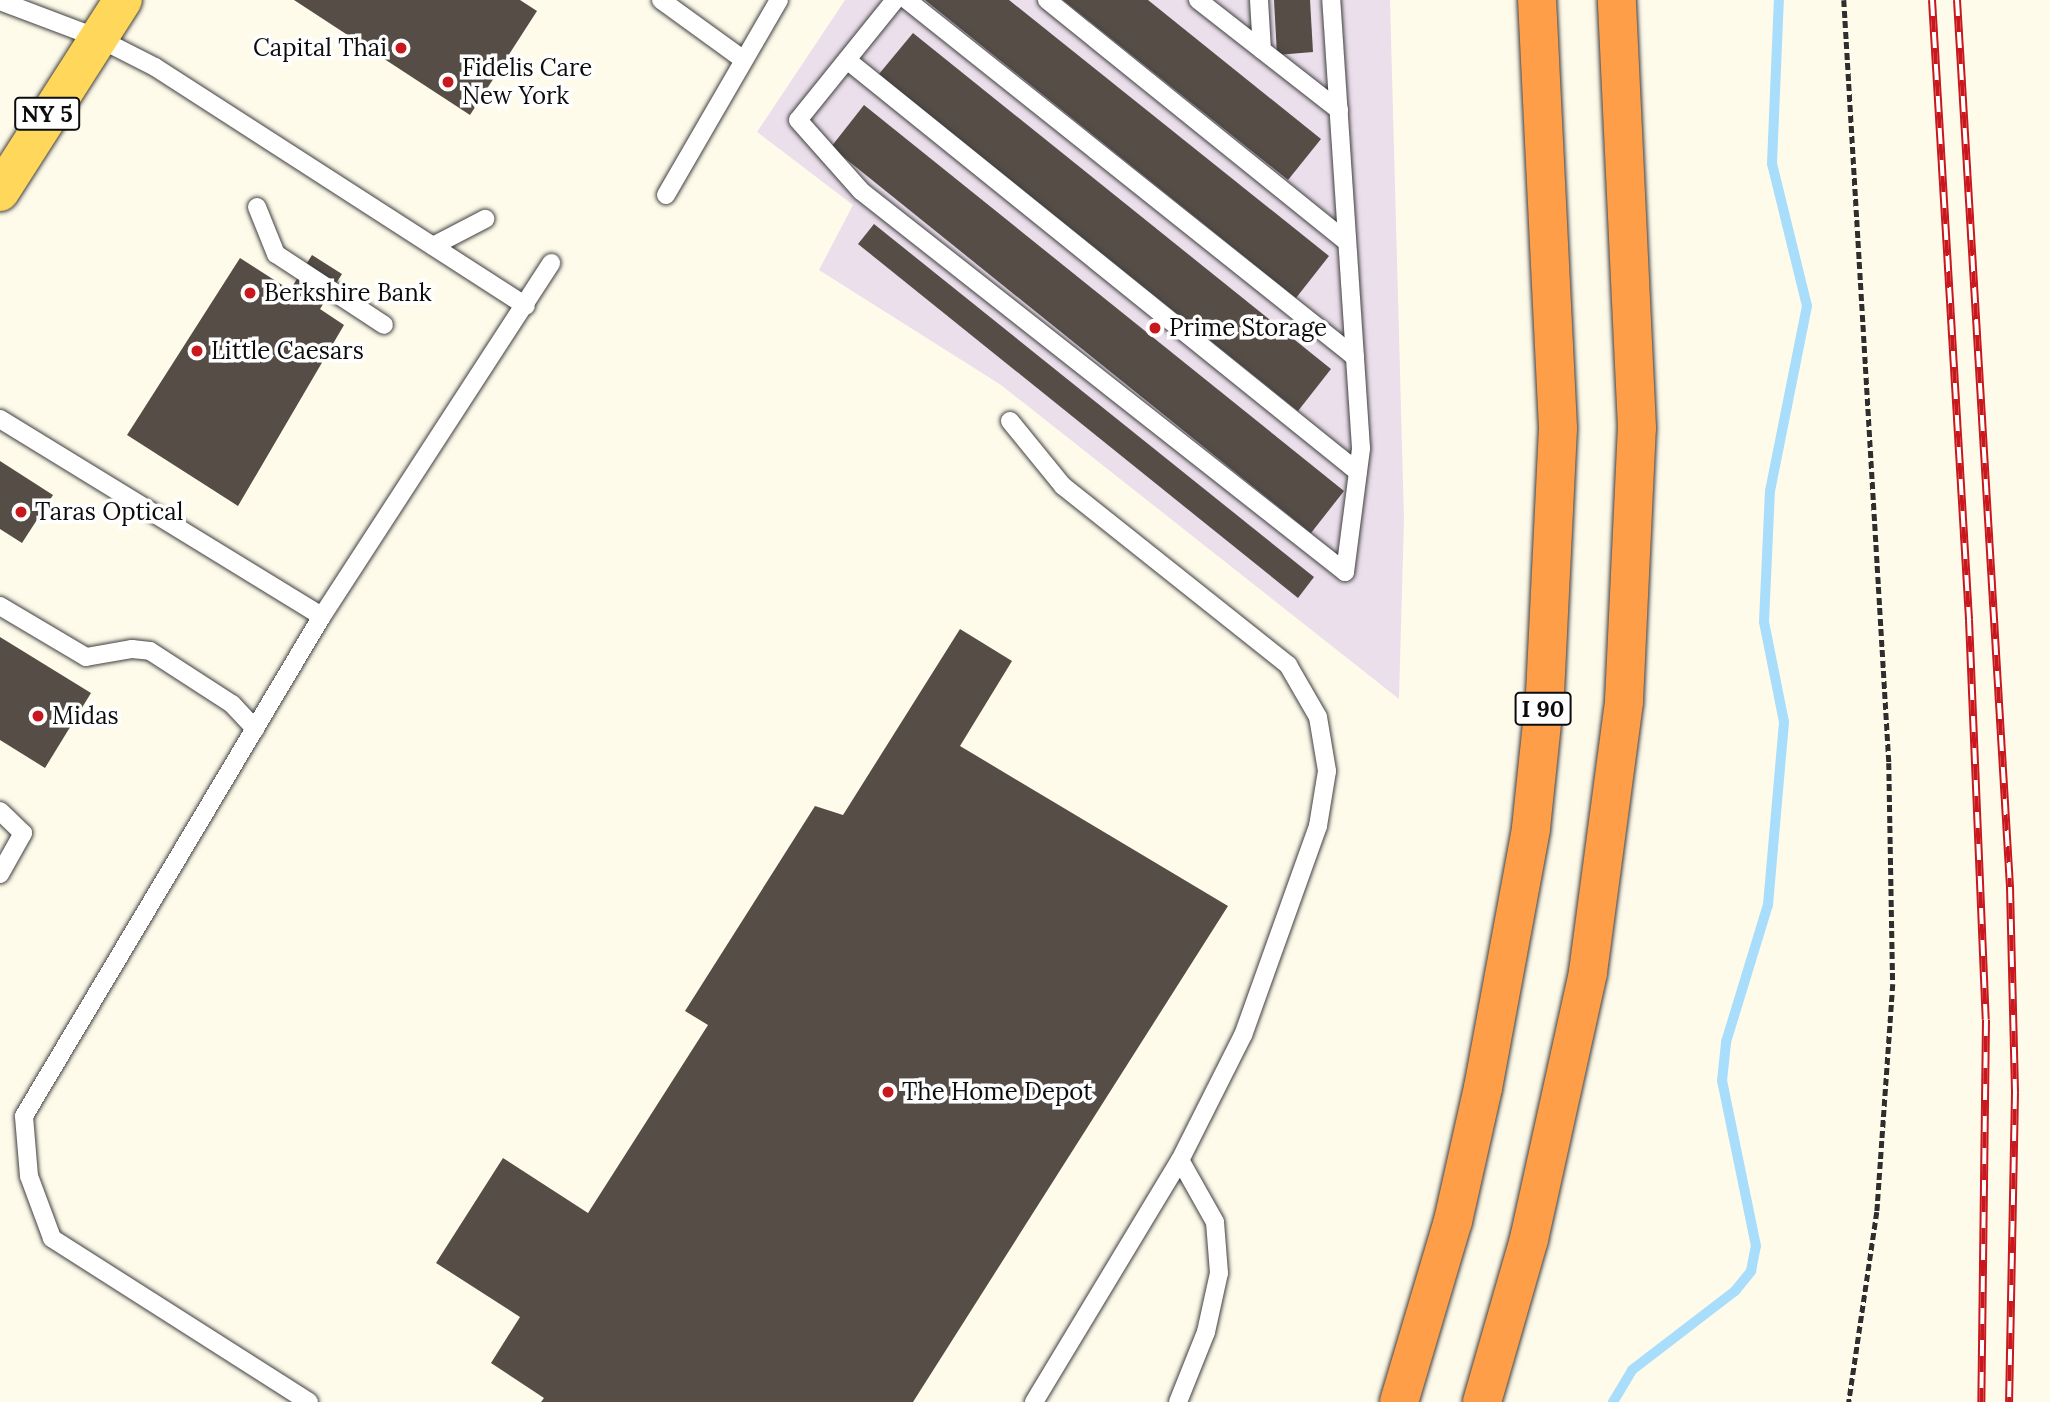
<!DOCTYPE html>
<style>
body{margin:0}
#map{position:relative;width:2050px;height:1402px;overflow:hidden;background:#fffbeb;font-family:Lora,serif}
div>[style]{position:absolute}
.industrial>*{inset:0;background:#ebdfec}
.stream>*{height:10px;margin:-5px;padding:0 5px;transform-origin:5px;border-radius:5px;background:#a9ddfc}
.building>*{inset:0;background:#564d47}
.path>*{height:4.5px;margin-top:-2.25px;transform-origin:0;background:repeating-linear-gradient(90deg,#2e2e2e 0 7px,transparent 0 10.5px)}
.roads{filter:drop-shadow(0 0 2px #3f3f3f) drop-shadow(0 0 2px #3f3f3f)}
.service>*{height:18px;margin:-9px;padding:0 9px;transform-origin:9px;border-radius:9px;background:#fff}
.primary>*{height:38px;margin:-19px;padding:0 19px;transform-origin:19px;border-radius:19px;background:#ffd85b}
.motorway>*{height:38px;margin:-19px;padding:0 19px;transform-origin:19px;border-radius:19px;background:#ff9e49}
.rail>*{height:8px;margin-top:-4px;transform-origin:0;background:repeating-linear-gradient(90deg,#fff 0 16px,#c9171e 0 32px);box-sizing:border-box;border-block:2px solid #c9171e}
.dots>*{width:19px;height:19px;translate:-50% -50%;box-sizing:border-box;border:4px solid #fff;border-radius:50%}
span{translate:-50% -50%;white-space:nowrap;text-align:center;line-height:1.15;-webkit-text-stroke:7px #fff;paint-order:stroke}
.shield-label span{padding:2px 5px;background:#fff;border:2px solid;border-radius:5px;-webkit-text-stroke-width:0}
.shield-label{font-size:23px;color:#0c0c0c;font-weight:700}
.poi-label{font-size:24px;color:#0c0c0c}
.right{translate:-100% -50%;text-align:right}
.left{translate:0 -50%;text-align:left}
</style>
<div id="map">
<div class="industrial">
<div style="clip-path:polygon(845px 0,1390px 0,1404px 519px,1399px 699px,1001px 385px,819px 270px,853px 205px,757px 132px)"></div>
</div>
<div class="stream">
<div style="left:1613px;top:1402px;width:37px;rotate:-59deg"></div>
<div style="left:1632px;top:1370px;width:130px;rotate:-37.5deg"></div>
<div style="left:1735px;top:1291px;width:26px;rotate:-51deg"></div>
<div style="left:1751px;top:1271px;width:25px;rotate:-79deg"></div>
<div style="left:1756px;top:1246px;width:168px;rotate:-101.6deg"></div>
<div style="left:1722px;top:1081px;width:39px;rotate:-84deg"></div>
<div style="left:1726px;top:1042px;width:143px;rotate:-73deg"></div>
<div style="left:1768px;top:905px;width:184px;rotate:-85deg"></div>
<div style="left:1784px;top:722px;width:102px;rotate:-101.3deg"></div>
<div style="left:1764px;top:622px;width:131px;rotate:-87.4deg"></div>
<div style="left:1770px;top:491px;width:189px;rotate:-78.7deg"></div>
<div style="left:1807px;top:306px;width:146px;rotate:-103.8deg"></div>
<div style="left:1772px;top:164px;width:164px;rotate:-87.6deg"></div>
</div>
<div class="building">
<div style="clip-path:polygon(294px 0,520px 0,537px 11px,470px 115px)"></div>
<div style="clip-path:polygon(925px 0,1009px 0,1329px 256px,1296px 298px)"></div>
<div style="clip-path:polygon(1063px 0,1148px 0,1321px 139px,1288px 180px)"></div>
<div style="clip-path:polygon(1274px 0,1310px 0,1313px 52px,1277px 55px)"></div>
<div style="clip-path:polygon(913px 33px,1331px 369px,1298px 411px,879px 74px)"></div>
<div style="clip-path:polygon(864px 105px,1344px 491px,1311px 533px,831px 147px)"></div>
<div style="clip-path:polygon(874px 224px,1314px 577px,1298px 598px,858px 244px)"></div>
<div style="clip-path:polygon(312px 255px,342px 274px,320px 309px,344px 325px,238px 506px,127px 435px,240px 258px,290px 290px)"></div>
<div style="clip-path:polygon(0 461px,53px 495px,22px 543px,0 529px)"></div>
<div style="clip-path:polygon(960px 629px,1012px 661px,960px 746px,1228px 906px,913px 1402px,541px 1402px,544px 1398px,491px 1363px,520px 1317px,436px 1263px,503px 1158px,588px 1213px,708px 1025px,685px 1011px,815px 806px,843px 815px)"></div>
<div style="clip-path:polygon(0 637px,91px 693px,45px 768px,0 740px)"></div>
</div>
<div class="path">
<div style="left:1844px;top:0;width:764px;rotate:86.62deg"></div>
<div style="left:1889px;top:763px;width:221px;rotate:89deg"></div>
<div style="left:1893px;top:984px;width:229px;rotate:94deg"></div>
<div style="left:1877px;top:1212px;width:192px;rotate:98.4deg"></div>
</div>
<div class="roads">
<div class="service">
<div style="left:661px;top:0;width:102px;rotate:35.9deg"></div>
<div style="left:895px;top:0;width:154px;rotate:128.9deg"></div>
<div style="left:798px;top:120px;width:95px;rotate:48.4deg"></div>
<div style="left:861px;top:191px;width:616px;rotate:38.21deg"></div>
<div style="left:1345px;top:572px;width:125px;rotate:-82.6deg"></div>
<div style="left:1361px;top:448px;width:449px;rotate:-93.8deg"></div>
<div style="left:907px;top:0;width:573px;rotate:38.55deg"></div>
<div style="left:1047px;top:0;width:385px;rotate:38.9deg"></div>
<div style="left:1198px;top:0;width:179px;rotate:38deg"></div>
<div style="left:1259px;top:0;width:50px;rotate:86.6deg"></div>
<div style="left:0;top:1px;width:105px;rotate:20.7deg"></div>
<div style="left:98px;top:38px;width:64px;rotate:27deg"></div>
<div style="left:155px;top:67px;width:441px;rotate:32.8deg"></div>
<div style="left:847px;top:60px;width:656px;rotate:38.88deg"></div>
<div style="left:666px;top:195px;width:225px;rotate:-59.9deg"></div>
<div style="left:257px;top:207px;width:51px;rotate:68deg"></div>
<div style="left:276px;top:254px;width:129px;rotate:33.3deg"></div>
<div style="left:433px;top:246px;width:59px;rotate:-27.4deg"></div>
<div style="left:0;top:419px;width:377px;rotate:31.5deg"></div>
<div style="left:322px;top:616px;width:421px;rotate:-57deg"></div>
<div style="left:1010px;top:421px;width:84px;rotate:50.8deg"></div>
<div style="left:1063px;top:486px;width:288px;rotate:38.5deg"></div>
<div style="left:1288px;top:665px;width:60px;rotate:60deg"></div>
<div style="left:1318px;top:717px;width:55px;rotate:80.5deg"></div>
<div style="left:1327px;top:771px;width:56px;rotate:99.3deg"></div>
<div style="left:1318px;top:826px;width:222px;rotate:109.7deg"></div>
<div style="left:1243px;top:1035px;width:140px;rotate:116.7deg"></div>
<div style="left:1180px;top:1160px;width:283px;rotate:121.1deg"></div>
<div style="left:0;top:606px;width:100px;rotate:30.7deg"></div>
<div style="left:86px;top:657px;width:47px;rotate:-9.9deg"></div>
<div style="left:132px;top:649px;width:18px;rotate:6deg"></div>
<div style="left:150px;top:651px;width:98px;rotate:32.9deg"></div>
<div style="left:232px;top:704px;width:34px;rotate:47deg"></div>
<div style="left:0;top:811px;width:32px;rotate:44deg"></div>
<div style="left:23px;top:833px;width:47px;rotate:119.3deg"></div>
<div style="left:309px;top:1402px;width:305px;rotate:-147.5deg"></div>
<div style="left:52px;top:1238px;width:66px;rotate:-110.4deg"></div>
<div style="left:29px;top:1176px;width:60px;rotate:-94.8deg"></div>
<div style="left:24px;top:1116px;width:582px;rotate:-59.21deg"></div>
<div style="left:1178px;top:1402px;width:75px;rotate:-68.2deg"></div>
<div style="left:1206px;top:1332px;width:60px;rotate:-77.6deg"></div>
<div style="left:1219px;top:1273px;width:51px;rotate:-94.5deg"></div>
<div style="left:1215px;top:1222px;width:71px;rotate:-119.4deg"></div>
</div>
<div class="primary">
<div style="left:0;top:192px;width:228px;rotate:-57.4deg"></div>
</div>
<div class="motorway">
<div style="left:1399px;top:1402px;width:189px;rotate:-73.4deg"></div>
<div style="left:1453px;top:1221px;width:136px;rotate:-77.3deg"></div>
<div style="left:1483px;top:1088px;width:264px;rotate:-79.5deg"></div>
<div style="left:1531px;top:828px;width:135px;rotate:-84deg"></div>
<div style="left:1545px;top:694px;width:266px;rotate:-87.2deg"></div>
<div style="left:1558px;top:428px;width:429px;rotate:-92.8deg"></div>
<div style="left:1482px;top:1402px;width:170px;rotate:-73.9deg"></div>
<div style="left:1529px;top:1239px;width:273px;rotate:-77.5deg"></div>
<div style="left:1588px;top:972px;width:273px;rotate:-82.4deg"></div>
<div style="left:1624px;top:701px;width:273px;rotate:-87.3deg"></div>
<div style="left:1637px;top:428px;width:428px;rotate:-92.7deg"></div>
</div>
</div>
<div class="rail">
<div style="left:1932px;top:0;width:621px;rotate:86.58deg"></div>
<div style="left:1969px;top:620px;width:400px;rotate:87.6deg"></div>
<div style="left:1986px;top:1020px;width:382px;rotate:90.7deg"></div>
<div style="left:1957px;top:0;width:889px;rotate:86.58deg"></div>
<div style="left:2010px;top:887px;width:206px;rotate:88.6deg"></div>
<div style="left:2015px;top:1093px;width:309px;rotate:91.1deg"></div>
</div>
<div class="dots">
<div style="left:401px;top:48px;background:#c9171e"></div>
<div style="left:448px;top:82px;background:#c9171e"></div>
<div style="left:250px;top:293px;background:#c9171e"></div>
<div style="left:1155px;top:328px;background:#c9171e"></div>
<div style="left:197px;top:351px;background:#c9171e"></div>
<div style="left:21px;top:512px;background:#c9171e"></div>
<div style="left:38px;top:716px;background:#c9171e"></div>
<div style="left:888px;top:1092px;background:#c9171e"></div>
</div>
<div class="shield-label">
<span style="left:47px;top:114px">NY 5</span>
<span style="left:1543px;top:709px">I 90</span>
</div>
<div class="poi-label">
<span class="right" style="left:387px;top:48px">Capital Thai</span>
<span class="left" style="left:462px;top:82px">Fidelis Care<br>New York</span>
<span class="left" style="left:264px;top:293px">Berkshire Bank</span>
<span class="left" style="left:1169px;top:328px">Prime Storage</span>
<span class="left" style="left:211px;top:351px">Little Caesars</span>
<span class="left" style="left:35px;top:512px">Taras Optical</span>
<span class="left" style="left:52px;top:716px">Midas</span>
<span class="left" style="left:902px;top:1092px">The Home Depot</span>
</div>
</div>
